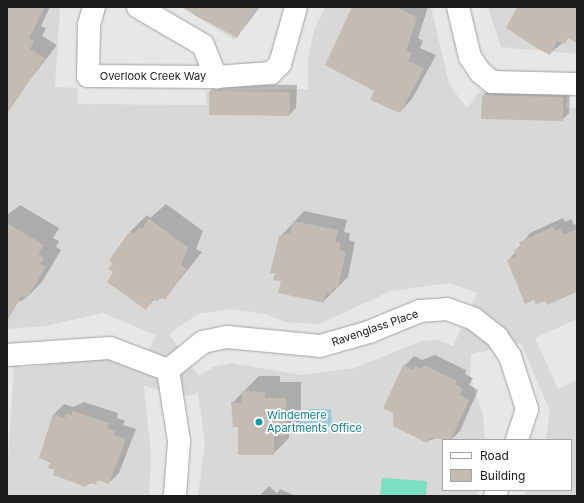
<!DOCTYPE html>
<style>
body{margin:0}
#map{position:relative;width:584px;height:503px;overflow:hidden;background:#edeae0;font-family:Inter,sans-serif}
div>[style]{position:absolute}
.residential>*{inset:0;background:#d9d8d8}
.pitch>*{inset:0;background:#7bdfc1}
.parking>*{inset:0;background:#e7e7e7}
.water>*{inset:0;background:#9ec9dc}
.shadow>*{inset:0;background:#0003}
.building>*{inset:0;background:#c4bcb3}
.roads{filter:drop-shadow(0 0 1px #a2a2a2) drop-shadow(0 0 1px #a2a2a2)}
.minor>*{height:22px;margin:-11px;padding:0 11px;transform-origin:11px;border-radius:11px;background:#fff}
.dots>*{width:11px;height:11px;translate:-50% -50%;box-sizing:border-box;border:2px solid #fff;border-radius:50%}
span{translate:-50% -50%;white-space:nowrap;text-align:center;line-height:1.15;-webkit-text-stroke:3.5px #fff;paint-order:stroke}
.street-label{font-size:11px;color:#1b1b1b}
.culture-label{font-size:11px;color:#0d838f}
.left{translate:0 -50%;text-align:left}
.frame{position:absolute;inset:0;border:8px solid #1b1b1b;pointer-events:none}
.legend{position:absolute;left:442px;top:439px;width:130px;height:52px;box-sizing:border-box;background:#fff;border:1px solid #a4a4a4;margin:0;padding:5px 7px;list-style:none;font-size:12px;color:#1b1b1b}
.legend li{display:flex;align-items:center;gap:8px;height:20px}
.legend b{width:20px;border:1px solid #a4a4a4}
</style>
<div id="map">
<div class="residential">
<div style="clip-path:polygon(evenodd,7px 7px,577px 7px,577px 496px,7px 496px,7px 7px,443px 440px,571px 440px,571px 490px,443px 490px,443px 440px)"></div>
</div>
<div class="pitch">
<div style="clip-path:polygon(382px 478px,427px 481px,426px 496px,380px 496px)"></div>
</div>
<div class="parking">
<div style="clip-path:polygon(60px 7px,181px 7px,234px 40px,255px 7px,325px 7px,314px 30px,308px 59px,308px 89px,206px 91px,206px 105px,78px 104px,77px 88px,55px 87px)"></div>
<div style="clip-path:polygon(431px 7px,488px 7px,501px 47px,577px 54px,577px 108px,566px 108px,567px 94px,480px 91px,467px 108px,449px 84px)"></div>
<div style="clip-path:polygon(450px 283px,477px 293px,453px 346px,438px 340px,422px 341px,355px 368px,300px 375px,232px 363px,213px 367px,199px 376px,169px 334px,198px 314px,231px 309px,265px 314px,286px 322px,319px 324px,391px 291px)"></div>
<div style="clip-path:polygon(103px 313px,156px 335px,140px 368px,110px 354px,31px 367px,14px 366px,7px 473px,7px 329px,45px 326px)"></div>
<div style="clip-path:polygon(577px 319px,577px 380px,558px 389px,535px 338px)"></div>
<div style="clip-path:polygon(521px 343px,550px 411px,546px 440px,485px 440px,483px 415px,470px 376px,471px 354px)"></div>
<div style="clip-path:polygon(144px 386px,182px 396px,198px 394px,205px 442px,198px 496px,149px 496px,151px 455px)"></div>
<div style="clip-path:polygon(479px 490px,527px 490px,524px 496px,477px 496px)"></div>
</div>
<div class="water">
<div style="clip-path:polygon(309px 409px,331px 409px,332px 425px,323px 434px,298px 433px,297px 412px,304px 413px)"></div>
</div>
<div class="shadow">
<div style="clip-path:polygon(7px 7px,50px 7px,41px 26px,46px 28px,42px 36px,57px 45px,15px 99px,7px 94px)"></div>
<div style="clip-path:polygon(197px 7px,260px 7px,237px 37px,193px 14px)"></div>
<div style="clip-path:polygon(354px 7px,428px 7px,418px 38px,423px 41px,420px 48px,436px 55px,412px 99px,400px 112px,375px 91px)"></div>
<div style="clip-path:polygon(518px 7px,577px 7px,577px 41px,569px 38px,550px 53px)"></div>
<div style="clip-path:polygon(217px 84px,297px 85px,296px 108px,289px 115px,210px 91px)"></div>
<div style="clip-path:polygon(490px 89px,570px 90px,569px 113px,562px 120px,483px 96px)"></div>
<div style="clip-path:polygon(166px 204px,203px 231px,196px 249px,202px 252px,165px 298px,155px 299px,146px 308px,114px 272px,111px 260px,131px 231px,147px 215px,150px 218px)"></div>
<div style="clip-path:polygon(20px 205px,59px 228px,53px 238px,59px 241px,56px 247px,61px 250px,42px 282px,26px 298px,7px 308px,7px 215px)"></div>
<div style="clip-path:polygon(304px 211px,347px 220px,344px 232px,350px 233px,349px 240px,355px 242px,348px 277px,323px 302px,282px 281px,280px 237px)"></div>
<div style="clip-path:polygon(563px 218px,565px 222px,571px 219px,574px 225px,577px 224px,577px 291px,545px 299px,508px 261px,530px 233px)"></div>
<div style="clip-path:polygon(435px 355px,466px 370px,465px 374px,473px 378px,469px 385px,478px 390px,460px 431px,451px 440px,441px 437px,427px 441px,404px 366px,414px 356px,422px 360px)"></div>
<div style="clip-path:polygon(259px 376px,280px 376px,280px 382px,301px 382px,301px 419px,289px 430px,289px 438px,273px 454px,239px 426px,232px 403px)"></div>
<div style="clip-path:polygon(84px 402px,118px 413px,117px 418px,125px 421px,123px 425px,136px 429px,119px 473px,109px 483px,99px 480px,86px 485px,40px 457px,54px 414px,64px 404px,73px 407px)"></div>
<div style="clip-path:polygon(269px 486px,277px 493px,280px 489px,296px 496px,259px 496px)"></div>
</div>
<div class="building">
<div style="clip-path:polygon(7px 7px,45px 7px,29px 38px,34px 41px,30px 49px,45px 58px,7px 114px)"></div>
<div style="clip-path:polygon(182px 7px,256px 7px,237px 38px)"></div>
<div style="clip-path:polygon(352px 7px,396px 7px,417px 17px,406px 51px,412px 53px,408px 61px,424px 68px,400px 113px,370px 100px,374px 91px,325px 65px)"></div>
<div style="clip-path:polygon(517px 7px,577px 7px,577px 43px,568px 38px,565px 44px,557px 41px,550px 55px,535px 47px,506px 28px)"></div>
<div style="clip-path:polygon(209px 91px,290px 92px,290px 116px,209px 115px)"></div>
<div style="clip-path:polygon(482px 95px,563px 97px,563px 121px,481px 119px)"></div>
<div style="clip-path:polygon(149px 219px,188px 247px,181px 265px,187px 269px,165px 300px,161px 297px,157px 302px,153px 299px,146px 310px,107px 282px,113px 272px,108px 269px,113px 263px,109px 260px,130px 231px,134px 234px,139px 227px,142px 229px)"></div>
<div style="clip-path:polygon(293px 221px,338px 230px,335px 242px,341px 243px,339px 250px,346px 252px,338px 288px,333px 287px,331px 294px,326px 292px,324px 303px,278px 293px,281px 281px,273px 280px,275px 273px,270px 273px,279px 236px,290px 233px)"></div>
<div style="clip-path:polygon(7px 223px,44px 245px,38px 254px,44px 258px,40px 264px,46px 267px,26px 299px,22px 296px,7px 321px)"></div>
<div style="clip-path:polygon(553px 227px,555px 231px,561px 228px,563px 235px,577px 229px,577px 292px,547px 305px,545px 301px,536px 304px,534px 300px,525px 304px,507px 260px,516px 256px,514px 250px,521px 247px,519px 242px)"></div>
<div style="clip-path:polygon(403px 365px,413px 370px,415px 366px,422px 369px,424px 365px,457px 381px,455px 384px,463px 389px,460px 395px,469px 400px,451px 440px,429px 438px,427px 443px,393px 426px,393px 413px,383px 408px)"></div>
<div style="clip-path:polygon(242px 391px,265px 392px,265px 398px,286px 398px,285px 436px,274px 435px,274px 455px,238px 455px,238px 427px,233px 427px,231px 402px,242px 403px)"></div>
<div style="clip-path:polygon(73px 411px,109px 423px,107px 428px,115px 431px,114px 435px,126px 439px,109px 484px,97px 480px,96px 485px,88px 482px,86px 487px,53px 475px,54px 470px,48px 468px,50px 462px,39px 458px,53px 414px,65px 418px,66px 413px,72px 415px)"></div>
</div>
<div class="roads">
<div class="minor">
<div style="left:94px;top:7px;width:19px;rotate:106deg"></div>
<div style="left:89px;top:25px;width:51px;rotate:91.1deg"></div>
<div style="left:88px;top:76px;width:128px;rotate:0.4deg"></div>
<div style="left:216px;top:77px;width:55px;rotate:-4.2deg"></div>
<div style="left:271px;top:73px;width:13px;rotate:-45deg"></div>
<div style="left:280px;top:64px;width:59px;rotate:-74.3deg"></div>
<div style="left:138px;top:7px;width:75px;rotate:30.3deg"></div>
<div style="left:203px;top:45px;width:35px;rotate:68deg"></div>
<div style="left:458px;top:7px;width:51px;rotate:76.5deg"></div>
<div style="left:470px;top:57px;width:18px;rotate:56deg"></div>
<div style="left:480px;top:72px;width:16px;rotate:40deg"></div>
<div style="left:492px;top:82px;width:85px;rotate:1.3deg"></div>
<div style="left:7px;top:355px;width:103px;rotate:-3.9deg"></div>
<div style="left:110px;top:348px;width:62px;rotate:20.8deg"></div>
<div style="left:168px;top:370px;width:45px;rotate:-38.7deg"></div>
<div style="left:203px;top:342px;width:25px;rotate:-12deg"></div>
<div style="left:227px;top:337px;width:93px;rotate:5.5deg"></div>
<div style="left:320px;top:346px;width:51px;rotate:-15.9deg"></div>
<div style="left:369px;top:332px;width:55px;rotate:-22.4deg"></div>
<div style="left:420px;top:311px;width:27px;rotate:-4deg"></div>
<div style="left:447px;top:309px;width:29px;rotate:20deg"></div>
<div style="left:474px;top:319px;width:29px;rotate:38deg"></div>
<div style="left:497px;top:337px;width:23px;rotate:56deg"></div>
<div style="left:510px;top:356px;width:56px;rotate:72.2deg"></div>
<div style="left:527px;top:409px;width:33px;rotate:108deg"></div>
<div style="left:168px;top:370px;width:72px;rotate:81.2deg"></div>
<div style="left:179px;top:441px;width:55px;rotate:94.2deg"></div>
<div style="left:495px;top:496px;width:6px;rotate:-72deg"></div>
</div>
</div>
<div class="dots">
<div style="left:259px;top:422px;background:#0f9aa8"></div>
</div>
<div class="street-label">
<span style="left:153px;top:76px">Overlook Creek Way</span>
<span style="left:375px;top:328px;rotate:-19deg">Ravenglass Place</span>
</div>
<div class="culture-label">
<span class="left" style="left:267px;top:422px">Windemere<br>Apartments Office</span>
</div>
<div class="frame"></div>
<ul class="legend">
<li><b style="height:5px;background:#fff"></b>Road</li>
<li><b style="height:11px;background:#c4bcb3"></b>Building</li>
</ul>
</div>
